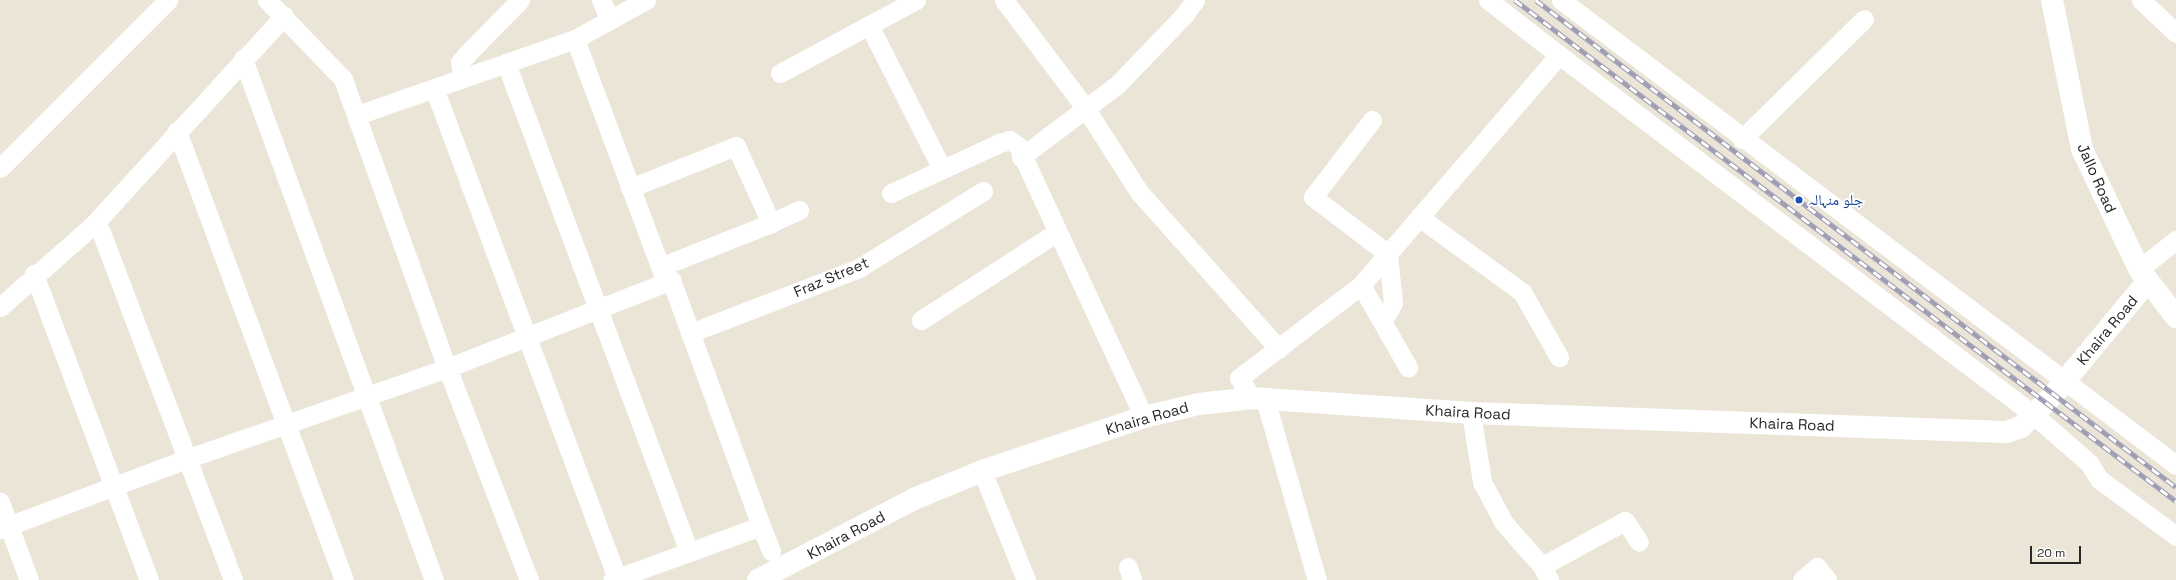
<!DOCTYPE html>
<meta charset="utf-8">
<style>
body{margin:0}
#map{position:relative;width:2176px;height:580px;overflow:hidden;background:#eae5d7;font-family:"Space Grotesk","Noto Naskh Arabic",sans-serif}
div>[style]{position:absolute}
.street>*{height:19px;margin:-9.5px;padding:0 9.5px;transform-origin:9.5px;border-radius:9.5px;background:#fff}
.secondary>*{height:22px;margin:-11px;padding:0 11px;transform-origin:11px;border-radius:11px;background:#fff}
.rail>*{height:4.5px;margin-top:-2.25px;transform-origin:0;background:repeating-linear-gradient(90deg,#fff 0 9px,#9b9bb2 0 18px);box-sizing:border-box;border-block:1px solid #9b9bb2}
.dots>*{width:11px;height:11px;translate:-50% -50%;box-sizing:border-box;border:2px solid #fff;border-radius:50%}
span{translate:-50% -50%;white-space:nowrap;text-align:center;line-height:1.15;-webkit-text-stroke:3.5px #fff;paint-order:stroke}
.street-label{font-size:15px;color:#272727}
.transit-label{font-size:15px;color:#164399}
.left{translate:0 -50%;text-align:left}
.scale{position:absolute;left:2030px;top:546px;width:51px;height:18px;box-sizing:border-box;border:2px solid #272727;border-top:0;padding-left:5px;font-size:12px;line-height:14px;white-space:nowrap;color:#272727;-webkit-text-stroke:3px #fff;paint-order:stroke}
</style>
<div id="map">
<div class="street">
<div style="left:601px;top:0;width:22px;rotate:66deg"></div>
<div style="left:1004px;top:0;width:136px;rotate:53deg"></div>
<div style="left:1086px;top:109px;width:98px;rotate:57.4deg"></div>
<div style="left:1139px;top:192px;width:210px;rotate:48.3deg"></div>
<div style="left:1561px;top:0;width:771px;rotate:37.09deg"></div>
<div style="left:2141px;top:0;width:48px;rotate:43.3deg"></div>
<div style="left:869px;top:25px;width:161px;rotate:63.1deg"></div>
<div style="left:575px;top:39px;width:81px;rotate:-28.8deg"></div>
<div style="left:1559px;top:55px;width:596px;rotate:37.16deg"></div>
<div style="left:2034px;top:415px;width:73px;rotate:41.1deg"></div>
<div style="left:2089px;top:463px;width:19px;rotate:58deg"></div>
<div style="left:2099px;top:479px;width:96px;rotate:36.5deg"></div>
<div style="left:243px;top:59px;width:555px;rotate:69.87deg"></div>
<div style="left:506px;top:63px;width:522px;rotate:69.48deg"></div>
<div style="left:780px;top:73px;width:154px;rotate:-28.2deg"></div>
<div style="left:463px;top:78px;width:16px;rotate:-101deg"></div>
<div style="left:460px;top:62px;width:9px;rotate:-49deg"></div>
<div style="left:466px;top:55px;width:77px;rotate:-45.5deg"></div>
<div style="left:434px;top:88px;width:523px;rotate:69.52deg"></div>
<div style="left:357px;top:115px;width:231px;rotate:-19.2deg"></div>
<div style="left:575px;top:39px;width:260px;rotate:69.5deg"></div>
<div style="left:1372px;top:120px;width:97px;rotate:127.5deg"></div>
<div style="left:1313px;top:197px;width:94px;rotate:37.2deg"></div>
<div style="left:1388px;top:254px;width:49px;rotate:84.2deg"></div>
<div style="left:1393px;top:303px;width:22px;rotate:120deg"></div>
<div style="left:177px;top:131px;width:479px;rotate:69.6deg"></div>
<div style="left:1742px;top:139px;width:171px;rotate:-44.5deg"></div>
<div style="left:1021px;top:157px;width:120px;rotate:-36.9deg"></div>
<div style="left:1117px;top:85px;width:98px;rotate:-46.2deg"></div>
<div style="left:1185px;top:14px;width:17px;rotate:-54deg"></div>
<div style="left:0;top:168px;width:238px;rotate:-45deg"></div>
<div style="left:630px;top:188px;width:114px;rotate:-21.6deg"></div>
<div style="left:736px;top:146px;width:85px;rotate:65.6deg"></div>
<div style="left:771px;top:223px;width:31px;rotate:-25deg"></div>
<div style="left:891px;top:193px;width:119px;rotate:-24.8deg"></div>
<div style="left:999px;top:143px;width:11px;rotate:-15deg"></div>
<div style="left:1010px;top:140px;width:10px;rotate:37deg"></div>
<div style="left:1018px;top:146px;width:299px;rotate:65.1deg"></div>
<div style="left:1419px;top:217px;width:127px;rotate:36.1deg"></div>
<div style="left:1522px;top:292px;width:75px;rotate:60.4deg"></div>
<div style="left:94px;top:224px;width:11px;rotate:49deg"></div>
<div style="left:101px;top:232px;width:372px;rotate:69.2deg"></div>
<div style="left:660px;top:267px;width:119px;rotate:-21.6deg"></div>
<div style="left:2139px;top:269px;width:47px;rotate:-38.1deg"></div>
<div style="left:34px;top:274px;width:327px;rotate:69.4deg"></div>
<div style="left:1361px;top:285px;width:95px;rotate:60.2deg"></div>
<div style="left:0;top:307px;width:125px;rotate:-41.4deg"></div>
<div style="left:94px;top:224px;width:282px;rotate:-47.6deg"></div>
<div style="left:921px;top:320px;width:162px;rotate:-32.9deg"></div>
<div style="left:690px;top:333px;width:181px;rotate:-21deg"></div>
<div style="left:859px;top:268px;width:146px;rotate:-31.8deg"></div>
<div style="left:1252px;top:398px;width:24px;rotate:-123deg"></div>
<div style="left:1239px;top:378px;width:153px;rotate:-37.3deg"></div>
<div style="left:1361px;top:285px;width:303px;rotate:-49.3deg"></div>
<div style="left:1559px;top:55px;width:90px;rotate:-142.2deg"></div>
<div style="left:1265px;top:399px;width:188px;rotate:74deg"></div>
<div style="left:1471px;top:413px;width:70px;rotate:80.9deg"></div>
<div style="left:1482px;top:482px;width:47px;rotate:61.8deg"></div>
<div style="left:1504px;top:523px;width:57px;rotate:48.5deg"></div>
<div style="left:1542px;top:566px;width:94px;rotate:-28.5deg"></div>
<div style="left:1625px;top:521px;width:25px;rotate:56deg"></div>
<div style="left:982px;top:471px;width:118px;rotate:68deg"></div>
<div style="left:0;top:502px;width:83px;rotate:69.6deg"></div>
<div style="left:761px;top:526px;width:27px;rotate:68deg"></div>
<div style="left:0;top:529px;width:199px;rotate:-20.6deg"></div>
<div style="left:186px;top:459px;width:276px;rotate:-19.2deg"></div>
<div style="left:447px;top:368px;width:307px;rotate:-109.8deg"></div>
<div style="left:343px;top:79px;width:110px;rotate:-133.9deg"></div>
<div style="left:1542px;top:566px;width:16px;rotate:63deg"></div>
<div style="left:1128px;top:567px;width:14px;rotate:73deg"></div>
<div style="left:529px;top:580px;width:227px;rotate:-111.1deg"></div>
<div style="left:447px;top:368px;width:241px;rotate:-21.4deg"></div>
<div style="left:671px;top:280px;width:262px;rotate:69.9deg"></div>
<div style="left:761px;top:526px;width:158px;rotate:160.1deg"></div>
<div style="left:1802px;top:580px;width:20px;rotate:-41deg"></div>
<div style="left:1817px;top:567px;width:16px;rotate:52deg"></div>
</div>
<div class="secondary">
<div style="left:2052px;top:0;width:152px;rotate:78.6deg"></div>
<div style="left:2082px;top:149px;width:133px;rotate:64.6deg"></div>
<div style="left:2139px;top:269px;width:61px;rotate:52.4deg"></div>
<div style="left:758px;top:580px;width:176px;rotate:-27.4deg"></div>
<div style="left:914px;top:499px;width:74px;rotate:-22.4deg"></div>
<div style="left:982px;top:471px;width:171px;rotate:-18.4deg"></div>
<div style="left:1144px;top:417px;width:57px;rotate:-13.3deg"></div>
<div style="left:1199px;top:404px;width:53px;rotate:-6.5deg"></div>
<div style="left:1252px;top:398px;width:220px;rotate:3.9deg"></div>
<div style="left:1471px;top:413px;width:535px;rotate:2.03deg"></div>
<div style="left:2006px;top:432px;width:16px;rotate:-18deg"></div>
<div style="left:2021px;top:427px;width:47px;rotate:-45deg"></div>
<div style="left:2054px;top:394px;width:146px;rotate:-50.3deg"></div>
</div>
<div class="rail">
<div style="left:1515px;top:0;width:829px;rotate:37.16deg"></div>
<div style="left:1536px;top:0;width:804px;rotate:37.27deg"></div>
</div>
<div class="dots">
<div style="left:1799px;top:200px;background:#1a4fb4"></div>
</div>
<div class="street-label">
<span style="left:2097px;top:178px;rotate:66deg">Jallo Road</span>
<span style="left:831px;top:277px;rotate:-23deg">Fraz Street</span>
<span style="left:2107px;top:330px;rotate:-50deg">Khaira Road</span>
<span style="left:1468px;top:412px;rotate:3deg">Khaira Road</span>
<span style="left:1147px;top:418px;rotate:-16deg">Khaira Road</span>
<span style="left:1792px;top:424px;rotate:2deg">Khaira Road</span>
<span style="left:846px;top:535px;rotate:-28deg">Khaira Road</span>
</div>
<div class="transit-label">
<span class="left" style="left:1808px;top:200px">جلو منہالہ</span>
</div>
<div class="scale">20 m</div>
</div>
